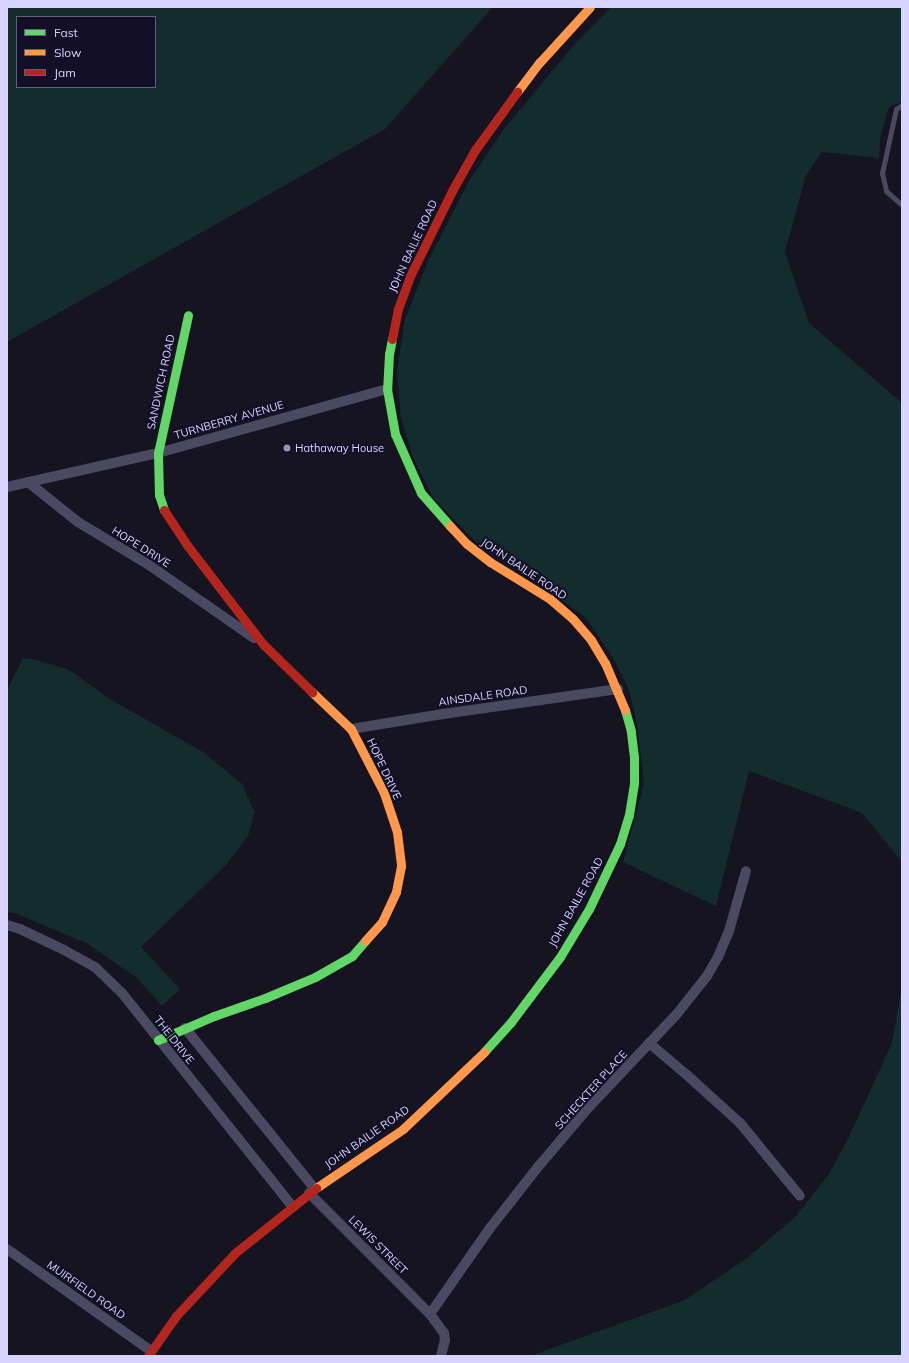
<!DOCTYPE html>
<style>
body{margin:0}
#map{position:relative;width:909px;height:1363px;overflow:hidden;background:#161421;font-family:Mulish,sans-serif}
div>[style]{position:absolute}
.green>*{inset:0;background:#132c2d}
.lane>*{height:5px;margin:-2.5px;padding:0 2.5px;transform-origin:2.5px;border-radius:2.5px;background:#4a4962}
.street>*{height:10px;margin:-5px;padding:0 5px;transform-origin:5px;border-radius:5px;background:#4a4962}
.fast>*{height:9px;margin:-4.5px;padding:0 4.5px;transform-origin:4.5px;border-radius:4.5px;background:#63d668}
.slow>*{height:9px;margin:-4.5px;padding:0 4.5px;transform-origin:4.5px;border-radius:4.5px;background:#ff974d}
.jam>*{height:9px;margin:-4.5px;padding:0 4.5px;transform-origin:4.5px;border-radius:4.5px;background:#b3261e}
.dots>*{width:11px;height:11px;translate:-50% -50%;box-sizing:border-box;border:2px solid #130f26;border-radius:50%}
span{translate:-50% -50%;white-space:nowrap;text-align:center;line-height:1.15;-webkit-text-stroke:4px #130f26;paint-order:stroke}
.street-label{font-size:11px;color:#d9d4ff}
.poi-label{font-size:11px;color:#d9d4ff}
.left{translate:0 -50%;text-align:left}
.frame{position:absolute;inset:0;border:8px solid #d9d4ff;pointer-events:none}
.legend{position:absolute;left:16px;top:16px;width:140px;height:72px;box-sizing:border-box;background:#130f26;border:1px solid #625e7d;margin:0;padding:5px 7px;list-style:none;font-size:12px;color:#d9d4ff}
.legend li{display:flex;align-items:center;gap:8px;height:20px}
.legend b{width:20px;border:1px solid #625e7d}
</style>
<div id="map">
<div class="green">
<div style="clip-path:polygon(evenodd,7px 7px,493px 7px,385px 129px,7px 342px,7px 7px,17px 17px,155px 17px,155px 87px,17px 87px,17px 17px)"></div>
<div style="clip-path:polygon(611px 7px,902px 7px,902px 102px,889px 107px,880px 138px,879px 158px,822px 152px,806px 175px,785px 252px,809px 323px,902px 403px,902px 862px,862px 813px,749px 771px,716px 906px,623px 862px,644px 784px,637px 725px,629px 690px,613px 658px,586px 618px,524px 573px,476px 542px,434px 499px,414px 460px,401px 419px,397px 371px,405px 319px,429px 259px,469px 181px,503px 130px,573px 46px)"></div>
<div style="clip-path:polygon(23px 658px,33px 659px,69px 670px,110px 699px,203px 752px,242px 784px,255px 812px,248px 836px,226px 865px,141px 947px,180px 989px,162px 1006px,137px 978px,88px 944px,15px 913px,7px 912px,7px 690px)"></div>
<div style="clip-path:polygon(902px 985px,902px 1356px,530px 1356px,685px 1300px,747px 1258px,795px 1217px,829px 1174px,847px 1141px,892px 1043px)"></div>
</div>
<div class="lane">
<div style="left:902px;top:105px;width:7px;rotate:146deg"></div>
<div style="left:896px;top:109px;width:66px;rotate:102.3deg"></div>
<div style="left:882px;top:173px;width:18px;rotate:77deg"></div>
<div style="left:886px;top:191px;width:21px;rotate:41deg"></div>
</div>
<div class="street">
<div style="left:28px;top:482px;width:64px;rotate:38.7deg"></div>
<div style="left:78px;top:522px;width:83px;rotate:31.2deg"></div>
<div style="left:149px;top:565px;width:128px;rotate:34.8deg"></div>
<div style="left:7px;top:487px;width:155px;rotate:-12.7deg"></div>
<div style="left:158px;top:453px;width:238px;rotate:-15.6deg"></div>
<div style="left:351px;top:729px;width:93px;rotate:-9.3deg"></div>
<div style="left:443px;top:714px;width:177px;rotate:-8.1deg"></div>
<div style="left:7px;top:925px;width:14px;rotate:17deg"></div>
<div style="left:20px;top:929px;width:49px;rotate:25.5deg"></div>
<div style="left:64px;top:950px;width:37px;rotate:29deg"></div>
<div style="left:96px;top:968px;width:36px;rotate:44deg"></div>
<div style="left:122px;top:993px;width:273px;rotate:51.4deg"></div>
<div style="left:185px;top:1028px;width:207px;rotate:51.1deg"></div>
<div style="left:649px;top:1043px;width:50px;rotate:40.1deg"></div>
<div style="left:687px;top:1075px;width:72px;rotate:42.2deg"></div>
<div style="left:740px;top:1123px;width:94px;rotate:50.6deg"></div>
<div style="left:309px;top:1193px;width:171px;rotate:45deg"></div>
<div style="left:430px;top:1314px;width:24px;rotate:54deg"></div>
<div style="left:444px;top:1333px;width:7px;rotate:82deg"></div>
<div style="left:445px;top:1340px;width:16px;rotate:104deg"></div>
<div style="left:7px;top:1249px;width:176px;rotate:35.3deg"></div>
<div style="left:430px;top:1314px;width:105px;rotate:-55.1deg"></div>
<div style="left:490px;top:1228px;width:78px;rotate:-51.8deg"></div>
<div style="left:538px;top:1167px;width:77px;rotate:-49.7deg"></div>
<div style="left:588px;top:1108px;width:128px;rotate:-46.6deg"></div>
<div style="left:676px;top:1015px;width:50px;rotate:-51.5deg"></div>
<div style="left:707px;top:976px;width:22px;rotate:-60deg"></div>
<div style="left:718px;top:957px;width:28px;rotate:-67deg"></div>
<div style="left:729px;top:931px;width:62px;rotate:-74.2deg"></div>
</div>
<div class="fast">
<div style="left:392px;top:339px;width:15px;rotate:101deg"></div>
<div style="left:389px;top:354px;width:35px;rotate:93deg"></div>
<div style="left:387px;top:389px;width:46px;rotate:79.9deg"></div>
<div style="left:395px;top:434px;width:64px;rotate:66.2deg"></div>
<div style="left:421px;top:493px;width:44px;rotate:48.7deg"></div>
<div style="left:164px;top:510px;width:16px;rotate:-108deg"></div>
<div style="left:159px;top:495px;width:42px;rotate:-91.4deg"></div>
<div style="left:158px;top:453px;width:141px;rotate:-77.7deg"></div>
<div style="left:158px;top:1040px;width:61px;rotate:-23.2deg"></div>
<div style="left:214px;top:1016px;width:54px;rotate:-19.4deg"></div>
<div style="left:265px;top:998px;width:54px;rotate:-22.8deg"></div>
<div style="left:315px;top:977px;width:43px;rotate:-29.6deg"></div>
<div style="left:352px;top:956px;width:20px;rotate:-49deg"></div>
<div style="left:484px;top:1052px;width:40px;rotate:-48deg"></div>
<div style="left:511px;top:1022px;width:81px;rotate:-53deg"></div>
<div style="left:560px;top:957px;width:56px;rotate:-58.9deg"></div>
<div style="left:589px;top:909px;width:72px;rotate:-64.5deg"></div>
<div style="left:620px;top:844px;width:30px;rotate:-73deg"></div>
<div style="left:629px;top:815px;width:33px;rotate:-81deg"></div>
<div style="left:634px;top:782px;width:25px;rotate:-90deg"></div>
<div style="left:634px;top:757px;width:26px;rotate:-97deg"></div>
<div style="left:631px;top:731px;width:22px;rotate:-106deg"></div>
</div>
<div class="slow">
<div style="left:517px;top:92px;width:38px;rotate:-53deg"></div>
<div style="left:540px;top:62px;width:74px;rotate:-47.7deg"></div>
<div style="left:450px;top:526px;width:25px;rotate:47deg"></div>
<div style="left:467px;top:544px;width:29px;rotate:38deg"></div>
<div style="left:490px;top:562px;width:70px;rotate:31.7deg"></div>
<div style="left:550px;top:599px;width:30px;rotate:41deg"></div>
<div style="left:573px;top:619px;width:28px;rotate:49deg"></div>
<div style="left:591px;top:640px;width:27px;rotate:59deg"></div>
<div style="left:605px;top:663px;width:51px;rotate:66.9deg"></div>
<div style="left:312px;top:692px;width:54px;rotate:43.5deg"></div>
<div style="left:351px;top:729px;width:72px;rotate:62.7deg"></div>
<div style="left:384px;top:793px;width:41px;rotate:71.6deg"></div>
<div style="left:397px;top:832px;width:34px;rotate:83deg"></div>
<div style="left:401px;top:866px;width:26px;rotate:101deg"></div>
<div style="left:396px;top:892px;width:33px;rotate:115deg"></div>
<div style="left:382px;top:922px;width:25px;rotate:132deg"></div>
<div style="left:316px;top:1188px;width:105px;rotate:-34.1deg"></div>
<div style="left:403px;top:1129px;width:112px;rotate:-43.5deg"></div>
</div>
<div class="jam">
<div style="left:392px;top:339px;width:31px;rotate:-79deg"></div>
<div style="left:398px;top:309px;width:35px;rotate:-70deg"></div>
<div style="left:410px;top:276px;width:97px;rotate:-63.7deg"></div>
<div style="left:453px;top:189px;width:45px;rotate:-60.6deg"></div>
<div style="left:475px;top:150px;width:72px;rotate:-54.1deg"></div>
<div style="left:164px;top:510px;width:42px;rotate:56.7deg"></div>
<div style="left:187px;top:545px;width:125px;rotate:52.5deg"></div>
<div style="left:263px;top:644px;width:69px;rotate:44.4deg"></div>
<div style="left:148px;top:1356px;width:49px;rotate:-55deg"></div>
<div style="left:176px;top:1316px;width:86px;rotate:-46.9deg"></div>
<div style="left:235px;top:1253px;width:104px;rotate:-38.7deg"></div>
</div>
<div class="dots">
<div style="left:287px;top:448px;background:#9591b1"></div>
</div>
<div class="street-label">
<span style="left:413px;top:246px;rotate:-65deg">JOHN BAILIE ROAD</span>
<span style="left:161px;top:382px;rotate:-78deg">SANDWICH ROAD</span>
<span style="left:229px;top:420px;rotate:-16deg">TURNBERRY AVENUE</span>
<span style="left:141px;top:547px;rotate:32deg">HOPE DRIVE</span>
<span style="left:524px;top:569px;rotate:34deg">JOHN BAILIE ROAD</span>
<span style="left:483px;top:696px;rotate:-8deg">AINSDALE ROAD</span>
<span style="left:384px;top:769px;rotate:65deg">HOPE DRIVE</span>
<span style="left:576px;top:902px;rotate:-61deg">JOHN BAILIE ROAD</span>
<span style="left:174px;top:1040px;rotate:52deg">THE DRIVE</span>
<span style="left:591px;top:1090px;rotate:-48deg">SCHECKTER PLACE</span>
<span style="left:367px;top:1137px;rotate:-35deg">JOHN BAILIE ROAD</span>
<span style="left:378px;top:1245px;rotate:45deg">LEWIS STREET</span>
<span style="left:86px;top:1290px;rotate:35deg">MUIRFIELD ROAD</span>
</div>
<div class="poi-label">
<span class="left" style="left:295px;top:448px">Hathaway House</span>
</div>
<div class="frame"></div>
<ul class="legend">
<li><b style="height:5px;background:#63d668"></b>Fast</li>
<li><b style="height:5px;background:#ff974d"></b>Slow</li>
<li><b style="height:5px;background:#b3261e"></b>Jam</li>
</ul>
</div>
